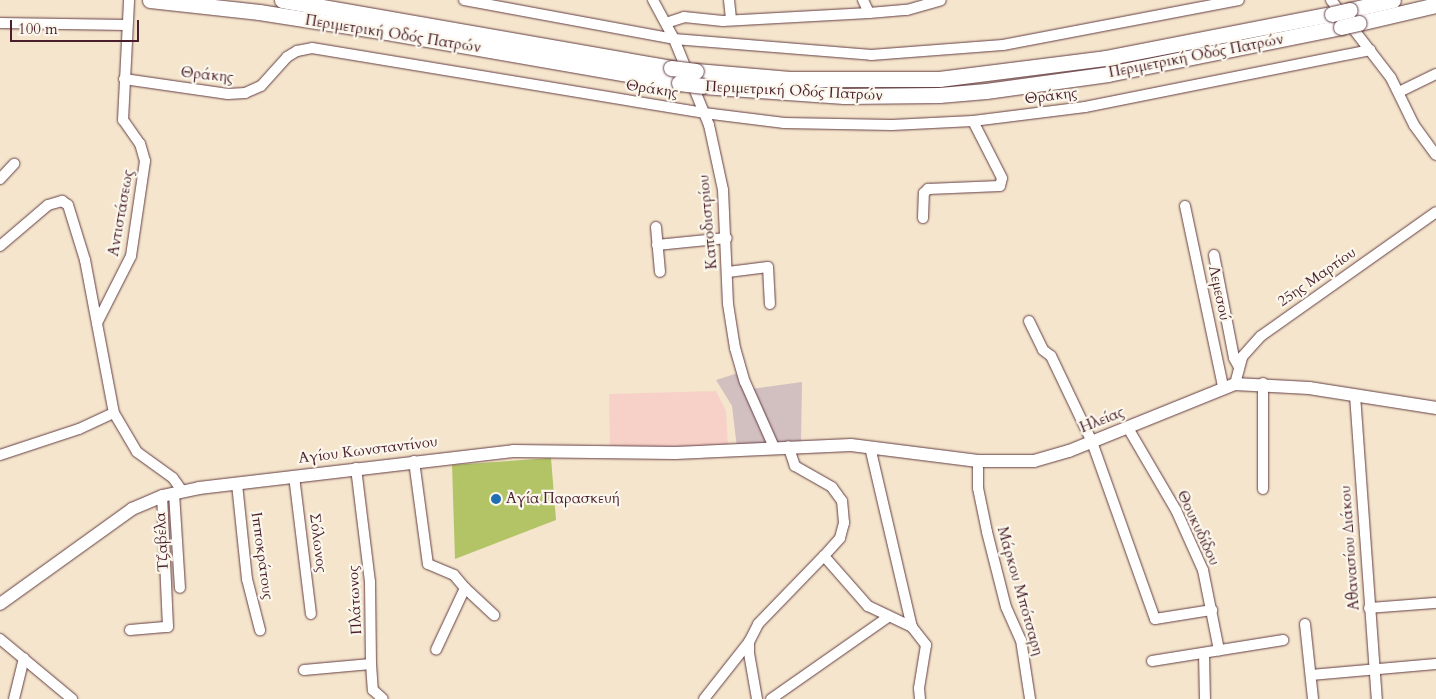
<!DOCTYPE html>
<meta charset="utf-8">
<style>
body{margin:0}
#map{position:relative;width:1436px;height:699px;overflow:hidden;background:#f5e5cc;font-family:Cardo,serif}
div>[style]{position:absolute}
.built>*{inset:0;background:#f7d1c8}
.industrial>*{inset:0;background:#d2bfc0}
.green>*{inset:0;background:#b3c467}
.roads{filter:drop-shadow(0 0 1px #643d43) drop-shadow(0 0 1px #643d43)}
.minor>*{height:10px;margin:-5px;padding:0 5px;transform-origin:5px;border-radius:5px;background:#fff}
.major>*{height:12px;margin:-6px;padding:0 6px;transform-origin:6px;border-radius:6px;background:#fff}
.highway>*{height:15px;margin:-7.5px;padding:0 7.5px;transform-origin:7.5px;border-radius:7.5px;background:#fff}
.bridges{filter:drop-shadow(0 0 1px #643d43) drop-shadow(0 0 1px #643d43)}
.highway-bridge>*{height:15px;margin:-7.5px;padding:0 7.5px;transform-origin:7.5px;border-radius:7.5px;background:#fff}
.dots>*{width:14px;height:14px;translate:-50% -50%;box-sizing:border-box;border:2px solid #fbf7ec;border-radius:50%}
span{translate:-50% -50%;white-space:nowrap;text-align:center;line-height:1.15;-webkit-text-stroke:4.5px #fbf7ec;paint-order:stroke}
.street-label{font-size:15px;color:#4a1f2b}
.poi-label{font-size:15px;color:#4a1f2b}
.left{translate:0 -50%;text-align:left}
.scale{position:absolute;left:10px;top:20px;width:129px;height:22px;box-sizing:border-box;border:2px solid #4a1f2b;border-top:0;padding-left:6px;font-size:15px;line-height:18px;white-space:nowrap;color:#4a1f2b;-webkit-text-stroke:4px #fbf7ec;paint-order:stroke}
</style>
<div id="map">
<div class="built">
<div style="clip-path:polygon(716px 391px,726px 411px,728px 447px,610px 449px,609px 394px)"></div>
</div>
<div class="industrial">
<div style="clip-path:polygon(738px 373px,768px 445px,737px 448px,732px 406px,716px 380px)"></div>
<div style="clip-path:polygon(802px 382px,801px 442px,776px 445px,751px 389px)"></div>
</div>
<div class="green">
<div style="clip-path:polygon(551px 458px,556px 520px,455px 559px,452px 465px)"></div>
</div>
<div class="roads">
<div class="minor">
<div style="left:464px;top:0;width:214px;rotate:10.5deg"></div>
<div style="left:674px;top:39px;width:198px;rotate:4.6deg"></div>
<div style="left:871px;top:55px;width:132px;rotate:-4.3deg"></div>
<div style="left:1003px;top:45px;width:240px;rotate:-10.8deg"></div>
<div style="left:653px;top:0;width:44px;rotate:61.7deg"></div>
<div style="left:674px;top:39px;width:93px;rotate:67.9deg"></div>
<div style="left:709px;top:125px;width:66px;rotate:77.8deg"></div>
<div style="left:723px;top:190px;width:114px;rotate:87.5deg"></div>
<div style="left:728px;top:304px;width:45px;rotate:81deg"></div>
<div style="left:735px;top:348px;width:35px;rotate:74deg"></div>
<div style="left:745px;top:382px;width:71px;rotate:66deg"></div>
<div style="left:729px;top:0;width:20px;rotate:84deg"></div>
<div style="left:863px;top:0;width:14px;rotate:65deg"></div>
<div style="left:1331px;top:0;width:98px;rotate:52.4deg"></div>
<div style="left:1391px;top:78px;width:52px;rotate:63.9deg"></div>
<div style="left:1414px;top:125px;width:37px;rotate:54deg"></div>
<div style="left:0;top:23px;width:127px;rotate:0.9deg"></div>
<div style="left:666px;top:23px;width:19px;rotate:-18deg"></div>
<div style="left:684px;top:17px;width:39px;rotate:6deg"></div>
<div style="left:723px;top:21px;width:146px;rotate:-3.1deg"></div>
<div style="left:869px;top:13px;width:38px;rotate:-5deg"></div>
<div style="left:907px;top:10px;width:35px;rotate:-16deg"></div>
<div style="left:124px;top:79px;width:105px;rotate:8.2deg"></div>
<div style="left:228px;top:94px;width:17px;rotate:-3deg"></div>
<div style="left:245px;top:93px;width:17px;rotate:-24deg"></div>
<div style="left:261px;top:86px;width:39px;rotate:-48deg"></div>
<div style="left:287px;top:57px;width:12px;rotate:-31deg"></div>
<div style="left:297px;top:51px;width:15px;rotate:-11deg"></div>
<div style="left:312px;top:48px;width:397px;rotate:9.4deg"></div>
<div style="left:704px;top:113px;width:81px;rotate:7.1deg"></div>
<div style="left:784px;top:123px;width:108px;rotate:1.1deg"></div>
<div style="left:892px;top:125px;width:81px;rotate:-2.8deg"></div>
<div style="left:973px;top:121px;width:113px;rotate:-7.1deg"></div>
<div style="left:1085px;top:107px;width:291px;rotate:-11.3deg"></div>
<div style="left:1399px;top:92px;width:41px;rotate:-25.9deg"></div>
<div style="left:0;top:179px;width:21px;rotate:-47deg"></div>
<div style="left:1185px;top:206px;width:185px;rotate:78.1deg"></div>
<div style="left:923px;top:218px;width:25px;rotate:-88deg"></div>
<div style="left:924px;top:193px;width:6px;rotate:-45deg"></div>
<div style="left:928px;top:189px;width:72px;rotate:-2.4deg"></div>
<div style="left:1000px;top:186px;width:8px;rotate:-76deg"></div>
<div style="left:1002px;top:178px;width:64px;rotate:-117deg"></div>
<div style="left:656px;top:227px;width:45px;rotate:84.9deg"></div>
<div style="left:657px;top:245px;width:70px;rotate:-5.7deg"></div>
<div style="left:0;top:246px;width:63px;rotate:-40.5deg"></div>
<div style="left:48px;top:205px;width:15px;rotate:-16deg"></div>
<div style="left:62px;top:201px;width:7px;rotate:34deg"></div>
<div style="left:68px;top:205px;width:58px;rotate:72.8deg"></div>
<div style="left:85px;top:260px;width:156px;rotate:79.3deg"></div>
<div style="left:114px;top:413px;width:45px;rotate:59.5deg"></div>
<div style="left:137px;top:452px;width:44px;rotate:35.8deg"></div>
<div style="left:173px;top:478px;width:16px;rotate:55deg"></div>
<div style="left:1214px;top:255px;width:105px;rotate:79deg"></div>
<div style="left:1234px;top:358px;width:10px;rotate:61deg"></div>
<div style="left:728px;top:272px;width:40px;rotate:-7.1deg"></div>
<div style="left:768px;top:267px;width:37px;rotate:87deg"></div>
<div style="left:1029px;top:321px;width:32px;rotate:64deg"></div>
<div style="left:1043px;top:350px;width:10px;rotate:37deg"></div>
<div style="left:1051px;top:356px;width:95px;rotate:64.5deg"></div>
<div style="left:1092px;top:442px;width:188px;rotate:70.4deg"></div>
<div style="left:1155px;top:619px;width:58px;rotate:-9deg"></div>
<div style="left:97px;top:323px;width:75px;rotate:-63.1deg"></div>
<div style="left:131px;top:256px;width:96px;rotate:-81.6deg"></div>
<div style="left:145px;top:161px;width:18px;rotate:-106deg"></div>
<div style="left:140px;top:144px;width:29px;rotate:-125deg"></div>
<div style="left:123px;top:120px;width:120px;rotate:-87.1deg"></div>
<div style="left:1235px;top:384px;width:28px;rotate:-75deg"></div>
<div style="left:1242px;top:357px;width:28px;rotate:-48deg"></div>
<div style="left:1261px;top:336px;width:214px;rotate:-35.3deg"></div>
<div style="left:1355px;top:395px;width:305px;rotate:85.9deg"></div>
<div style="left:1128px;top:428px;width:95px;rotate:59.7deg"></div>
<div style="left:1176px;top:510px;width:66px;rotate:65.8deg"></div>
<div style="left:1203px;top:570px;width:82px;rotate:78.7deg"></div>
<div style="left:870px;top:447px;width:185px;rotate:76.9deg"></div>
<div style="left:912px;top:627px;width:23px;rotate:52deg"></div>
<div style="left:926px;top:645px;width:44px;rotate:99.2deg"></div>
<div style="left:919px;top:688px;width:11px;rotate:85deg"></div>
<div style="left:0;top:455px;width:83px;rotate:-18.2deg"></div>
<div style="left:79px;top:429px;width:38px;rotate:-25deg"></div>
<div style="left:414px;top:461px;width:104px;rotate:82.3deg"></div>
<div style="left:428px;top:564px;width:28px;rotate:23deg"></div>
<div style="left:454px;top:575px;width:17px;rotate:50deg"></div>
<div style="left:465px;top:588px;width:68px;rotate:115.1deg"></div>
<div style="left:978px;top:461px;width:27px;rotate:90deg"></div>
<div style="left:978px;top:488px;width:45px;rotate:78.4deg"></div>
<div style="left:987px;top:532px;width:77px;rotate:75.8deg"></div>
<div style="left:1006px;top:607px;width:36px;rotate:66deg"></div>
<div style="left:1021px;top:640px;width:60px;rotate:81.3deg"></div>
<div style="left:294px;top:476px;width:139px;rotate:83deg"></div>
<div style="left:237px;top:484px;width:96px;rotate:84deg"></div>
<div style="left:247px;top:579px;width:53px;rotate:75.7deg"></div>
<div style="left:1263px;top:489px;width:106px;rotate:-90deg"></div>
<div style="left:174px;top:493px;width:95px;rotate:86.4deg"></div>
<div style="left:824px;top:556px;width:67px;rotate:48.7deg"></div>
<div style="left:868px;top:606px;width:49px;rotate:25.5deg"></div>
<div style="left:465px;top:588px;width:40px;rotate:43deg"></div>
<div style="left:1369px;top:608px;width:67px;rotate:-4.3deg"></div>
<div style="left:1305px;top:624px;width:75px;rotate:83.9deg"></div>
<div style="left:130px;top:630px;width:38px;rotate:-5deg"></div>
<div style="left:168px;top:627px;width:131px;rotate:-92.6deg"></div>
<div style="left:0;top:639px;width:94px;rotate:39.8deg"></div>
<div style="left:1204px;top:653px;width:46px;rotate:88.8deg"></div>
<div style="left:1152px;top:661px;width:133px;rotate:-9.1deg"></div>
<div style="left:371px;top:664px;width:26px;rotate:86deg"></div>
<div style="left:373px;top:690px;width:13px;rotate:42deg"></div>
<div style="left:304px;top:670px;width:67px;rotate:-5.1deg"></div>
<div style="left:371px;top:664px;width:82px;rotate:-90.7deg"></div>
<div style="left:370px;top:582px;width:115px;rotate:-97deg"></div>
<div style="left:1311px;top:675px;width:125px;rotate:-5deg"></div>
<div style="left:14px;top:699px;width:42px;rotate:-76.3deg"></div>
<div style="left:704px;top:699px;width:73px;rotate:-51.7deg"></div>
<div style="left:757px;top:699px;width:47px;rotate:-99.9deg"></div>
<div style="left:749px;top:653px;width:11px;rotate:-90deg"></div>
<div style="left:749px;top:642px;width:20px;rotate:-63deg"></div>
<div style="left:758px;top:624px;width:95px;rotate:-45.9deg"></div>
<div style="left:824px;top:556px;width:24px;rotate:-48deg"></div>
<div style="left:840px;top:538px;width:16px;rotate:-75deg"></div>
<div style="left:844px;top:523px;width:22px;rotate:-95deg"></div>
<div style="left:842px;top:501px;width:17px;rotate:-126deg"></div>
<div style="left:832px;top:487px;width:43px;rotate:-150.4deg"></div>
<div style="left:795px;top:466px;width:21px;rotate:-109deg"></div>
<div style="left:771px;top:699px;width:143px;rotate:-35deg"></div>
</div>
<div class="major">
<div style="left:0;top:604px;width:163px;rotate:-35.7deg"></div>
<div style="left:132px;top:509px;width:33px;rotate:-23deg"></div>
<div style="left:162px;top:496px;width:38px;rotate:-12deg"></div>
<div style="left:199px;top:488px;width:316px;rotate:-6.7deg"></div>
<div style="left:513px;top:451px;width:162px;rotate:0.7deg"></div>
<div style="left:675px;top:453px;width:176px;rotate:-2.6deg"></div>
<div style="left:851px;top:445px;width:128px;rotate:7.2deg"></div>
<div style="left:978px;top:461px;width:56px"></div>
<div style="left:1034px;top:461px;width:36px;rotate:-16deg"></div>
<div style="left:1069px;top:451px;width:179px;rotate:-22deg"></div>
<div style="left:1235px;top:384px;width:74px;rotate:3.1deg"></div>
<div style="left:1309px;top:388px;width:129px;rotate:8.9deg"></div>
</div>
<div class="highway">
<div style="left:150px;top:0;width:110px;rotate:6.3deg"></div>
<div style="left:259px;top:12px;width:130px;rotate:8.9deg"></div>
<div style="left:387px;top:32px;width:296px;rotate:9.9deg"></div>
<div style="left:282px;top:0;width:395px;rotate:9.9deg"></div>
<div style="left:1350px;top:10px;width:44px;rotate:-13.1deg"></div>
<div style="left:1359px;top:23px;width:79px;rotate:-13.2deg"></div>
<div style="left:696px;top:71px;width:94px;rotate:4.9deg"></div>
<div style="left:790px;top:79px;width:149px"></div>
<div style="left:939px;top:79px;width:167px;rotate:-7.2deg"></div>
<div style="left:1105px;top:58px;width:231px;rotate:-11deg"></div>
<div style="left:702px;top:86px;width:142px;rotate:4deg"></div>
<div style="left:844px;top:96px;width:95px;rotate:-0.6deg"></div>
<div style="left:939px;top:95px;width:47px;rotate:-4.9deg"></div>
<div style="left:986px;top:91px;width:123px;rotate:-7.9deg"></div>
<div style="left:1108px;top:74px;width:238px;rotate:-11.4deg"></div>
</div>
</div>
<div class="bridges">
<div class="highway-bridge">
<div style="left:1332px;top:14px;width:18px;rotate:-13deg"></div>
<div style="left:1341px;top:27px;width:18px;rotate:-13deg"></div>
<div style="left:671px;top:68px;width:25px;rotate:7deg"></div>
<div style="left:679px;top:83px;width:23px;rotate:7deg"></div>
</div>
</div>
<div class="dots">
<div style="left:496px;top:499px;background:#1f6fb2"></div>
</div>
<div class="street-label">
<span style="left:393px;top:34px;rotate:9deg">Περιμετρική Οδός Πατρών</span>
<span style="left:1196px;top:56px;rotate:-11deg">Περιμετρική Οδός Πατρών</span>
<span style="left:207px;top:75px;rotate:6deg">Θράκης</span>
<span style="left:652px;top:89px;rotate:9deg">Θράκης</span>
<span style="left:794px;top:91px;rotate:3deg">Περιμετρική Οδός Πατρών</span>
<span style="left:1051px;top:96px;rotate:-7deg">Θράκης</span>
<span style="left:121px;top:213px;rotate:-80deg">Αντιστάσεως</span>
<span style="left:708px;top:222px;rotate:-95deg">Καποδιστρίου</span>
<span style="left:1317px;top:277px;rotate:-35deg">25ης Μαρτίου</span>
<span style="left:1219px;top:293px;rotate:78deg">Λεμεσού</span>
<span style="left:1102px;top:420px;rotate:-22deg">Ηλείας</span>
<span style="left:368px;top:450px;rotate:-7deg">Αγίου Κωνσταντίνου</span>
<span style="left:1198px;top:528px;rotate:65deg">Θουκυδίδου</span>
<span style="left:162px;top:542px;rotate:-93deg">Τζαβέλα</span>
<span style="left:318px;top:543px;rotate:83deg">Σόλωνος</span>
<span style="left:1350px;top:548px;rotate:-94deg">Αθανασίου Διάκου</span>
<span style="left:262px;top:556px;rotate:82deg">Ιπποκράτους</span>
<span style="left:1020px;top:591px;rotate:74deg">Μάρκου Μπότσαρη</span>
<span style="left:355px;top:600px;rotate:-93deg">Πλάτωνος</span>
</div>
<div class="poi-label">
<span class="left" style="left:506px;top:499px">Αγία Παρασκευή</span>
</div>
<div class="scale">100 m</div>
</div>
